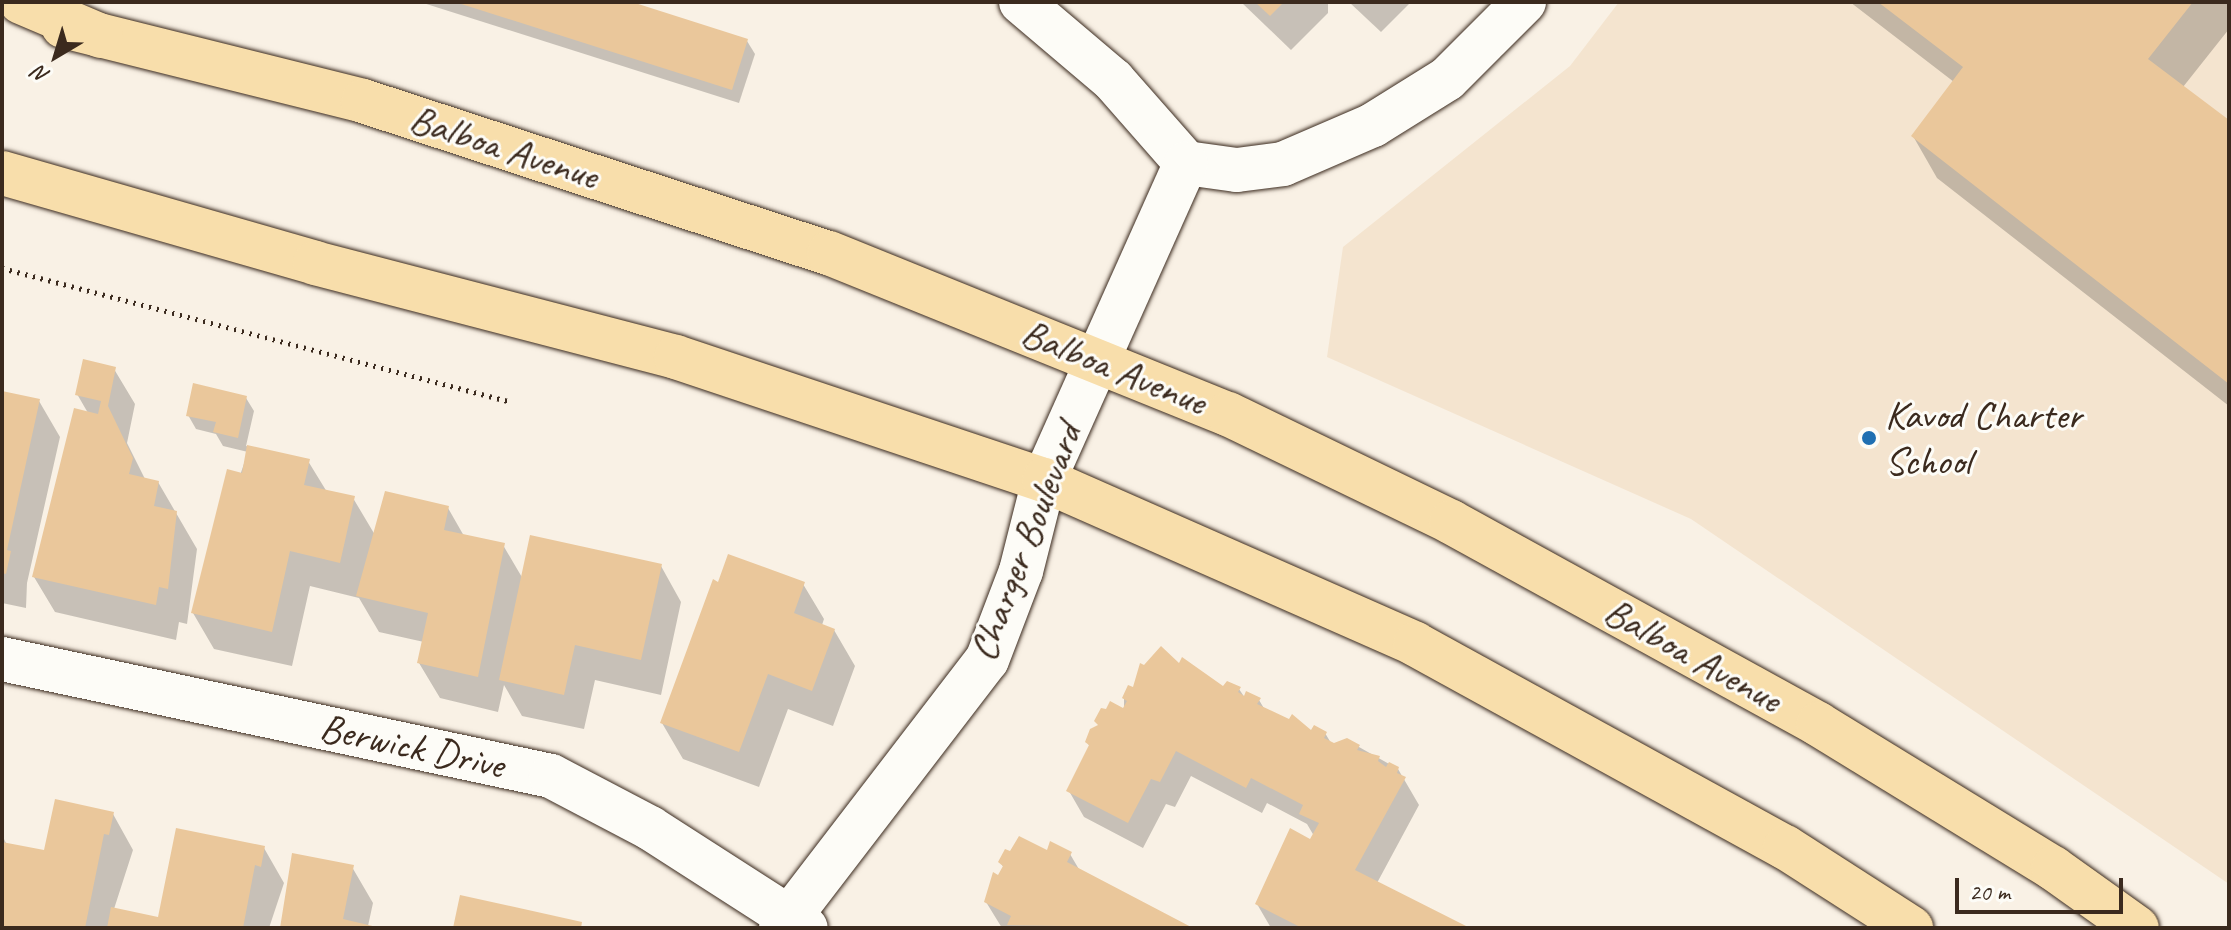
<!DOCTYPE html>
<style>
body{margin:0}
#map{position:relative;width:2231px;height:930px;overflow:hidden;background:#f9f1e5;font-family:Caveat,sans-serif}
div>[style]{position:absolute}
.built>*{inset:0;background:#f4e4cf}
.shadow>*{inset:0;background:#0003}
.building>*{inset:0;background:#eac79b}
.path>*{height:5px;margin-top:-2.5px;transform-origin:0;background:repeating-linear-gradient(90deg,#3b2a1e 0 2px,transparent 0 8px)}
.roads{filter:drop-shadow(0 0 2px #3b2a1e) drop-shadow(0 0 2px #3b2a1e)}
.minor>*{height:44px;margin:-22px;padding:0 22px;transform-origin:22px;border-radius:22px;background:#fdfcf7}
.tertiary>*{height:44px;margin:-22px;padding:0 22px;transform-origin:22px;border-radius:22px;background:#fdfcf7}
.primary>*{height:44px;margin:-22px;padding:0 22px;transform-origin:22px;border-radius:22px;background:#f8deab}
.motorway>*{height:44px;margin:-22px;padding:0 22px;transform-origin:22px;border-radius:22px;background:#f8deab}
.dots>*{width:22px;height:22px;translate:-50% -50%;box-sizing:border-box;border:4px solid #fdfcf7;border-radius:50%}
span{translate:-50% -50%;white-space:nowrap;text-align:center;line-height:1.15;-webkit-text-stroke:6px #fdfcf7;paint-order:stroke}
.street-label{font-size:40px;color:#3b2a1e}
.poi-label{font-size:40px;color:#3b2a1e}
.left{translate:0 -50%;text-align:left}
.frame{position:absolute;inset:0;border:4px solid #3b2a1e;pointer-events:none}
.north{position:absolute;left:16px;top:16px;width:80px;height:80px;-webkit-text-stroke:6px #fdfcf7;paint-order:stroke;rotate:218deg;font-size:22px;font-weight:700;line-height:32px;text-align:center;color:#3b2a1e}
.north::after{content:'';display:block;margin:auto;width:28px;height:36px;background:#3b2a1e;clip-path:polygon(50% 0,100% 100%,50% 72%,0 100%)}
.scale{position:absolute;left:1955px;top:878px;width:168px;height:36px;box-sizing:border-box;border:4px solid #3b2a1e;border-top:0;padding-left:10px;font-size:24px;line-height:28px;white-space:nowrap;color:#3b2a1e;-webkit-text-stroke:6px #fdfcf7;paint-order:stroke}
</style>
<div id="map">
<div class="built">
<div style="clip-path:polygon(1619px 2px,2229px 2px,2229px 884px,1691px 519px,1327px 357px,1343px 247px,1570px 66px)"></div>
</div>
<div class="shadow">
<div style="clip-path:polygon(420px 2px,625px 2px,747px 41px,755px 54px,739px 103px)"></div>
<div style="clip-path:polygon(1241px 2px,1328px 2px,1328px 13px,1291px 50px)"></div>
<div style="clip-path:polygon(1349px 2px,1411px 2px,1381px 32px)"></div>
<div style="clip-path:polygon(1850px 2px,2229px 2px,2229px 29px,2183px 87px,2229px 123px,2229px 406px,1937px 178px,1913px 136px,1954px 82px)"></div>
<div style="clip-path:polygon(114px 369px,135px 404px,127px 443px,145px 479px,158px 482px,197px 549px,187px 624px,179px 622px,176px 640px,55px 612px,34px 577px,88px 413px,77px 394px)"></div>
<div style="clip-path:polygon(2px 393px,39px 401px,60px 437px,27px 583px,26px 608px,2px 603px)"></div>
<div style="clip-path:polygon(246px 398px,254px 411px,246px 446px,308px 461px,327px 492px,353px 498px,375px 535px,448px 508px,464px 536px,503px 545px,523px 579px,661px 566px,681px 602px,661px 695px,595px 680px,584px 729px,522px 716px,504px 685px,498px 712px,440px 698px,419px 663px,424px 642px,379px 632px,359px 598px,310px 586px,292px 666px,214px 649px,193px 613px,248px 452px,223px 446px,216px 434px,196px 429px,188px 415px)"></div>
<div style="clip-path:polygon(803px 584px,824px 619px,822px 625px,834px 630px,855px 666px,833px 726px,788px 709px,759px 787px,683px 759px,662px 723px)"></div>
<div style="clip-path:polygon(1179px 666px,1224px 688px,1239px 689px,1245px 698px,1259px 700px,1265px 710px,1311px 733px,1325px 733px,1331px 743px,1359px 747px,1398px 769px,1419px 805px,1377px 883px,1466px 928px,1271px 928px,1257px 904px,1314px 836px,1307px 824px,1267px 803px,1262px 813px,1191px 776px,1175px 807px,1166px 804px,1143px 848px,1084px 817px,1069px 791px,1090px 747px,1087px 742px,1124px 711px,1124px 698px)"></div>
<div style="clip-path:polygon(113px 814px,133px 850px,114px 909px,159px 919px,264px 848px,284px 883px,269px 928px,2px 928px,2px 835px,7px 845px,46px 853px)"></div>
<div style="clip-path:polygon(1048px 852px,1070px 854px,1080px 871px,1189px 928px,1002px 928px,986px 902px,1004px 868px,1000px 862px)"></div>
<div style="clip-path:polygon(352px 867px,373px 903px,368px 926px,378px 928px,281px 928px)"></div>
</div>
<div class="building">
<div style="clip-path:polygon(455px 2px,632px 2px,748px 39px,732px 90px)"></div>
<div style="clip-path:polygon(1255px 2px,1284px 2px,1270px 16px)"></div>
<div style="clip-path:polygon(1878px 2px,2193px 2px,2148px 59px,2229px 120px,2229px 384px,1911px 136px,1963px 67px)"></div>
<div style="clip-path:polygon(83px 359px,116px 367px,108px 406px,133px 458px,129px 474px,159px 481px,154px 506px,177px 511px,168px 589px,159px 587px,156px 605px,32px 577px,74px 408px,98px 414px,101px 401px,75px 395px)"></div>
<div style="clip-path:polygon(193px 383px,247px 396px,238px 438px,213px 432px,216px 422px,186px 416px)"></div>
<div style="clip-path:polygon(2px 391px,40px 399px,7px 550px,11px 551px,6px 574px,2px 573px)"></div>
<div style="clip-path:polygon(247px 445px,310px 459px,304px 485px,355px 496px,340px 563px,290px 551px,272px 632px,191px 613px,227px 469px,242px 473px)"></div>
<div style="clip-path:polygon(385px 491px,449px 506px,444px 530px,505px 543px,478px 677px,417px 663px,428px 613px,356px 596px)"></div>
<div style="clip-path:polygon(530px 535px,662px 564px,641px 660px,575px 645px,564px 695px,499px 680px)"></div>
<div style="clip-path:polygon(728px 554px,805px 582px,794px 613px,835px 629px,812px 691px,768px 674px,739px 752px,660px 723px,713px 579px,718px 582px)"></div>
<div style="clip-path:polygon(1161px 646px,1179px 663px,1182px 657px,1223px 686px,1227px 681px,1241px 687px,1238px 692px,1244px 696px,1246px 691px,1261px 698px,1257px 704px,1289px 719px,1292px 714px,1311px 730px,1314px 725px,1327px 732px,1324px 738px,1334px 743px,1347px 738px,1360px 745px,1357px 750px,1380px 756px,1378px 761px,1386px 767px,1389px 762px,1399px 767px,1397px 773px,1406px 777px,1355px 870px,1470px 928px,1302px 928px,1255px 904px,1290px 828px,1310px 839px,1319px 823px,1299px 814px,1303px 805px,1251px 778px,1246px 788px,1176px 751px,1160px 782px,1151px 779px,1128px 823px,1066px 791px,1089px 745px,1085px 742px,1090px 729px,1098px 725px,1094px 721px,1101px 708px,1106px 709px,1110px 701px,1123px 708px,1127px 701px,1122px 698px,1128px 685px,1133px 687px,1140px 663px,1144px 665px)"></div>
<div style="clip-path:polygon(55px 799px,114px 812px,109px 835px,104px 834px,85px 928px,2px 926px,2px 842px,44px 850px)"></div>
<div style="clip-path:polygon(176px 828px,265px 846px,261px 867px,255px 865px,243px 928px,107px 928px,111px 907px,158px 917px)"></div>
<div style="clip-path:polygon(1019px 836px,1047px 850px,1050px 841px,1072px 852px,1067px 862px,1193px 928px,1007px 925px,1011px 916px,984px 902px,993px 872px,998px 875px,1003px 866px,998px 862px,1005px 849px,1010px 851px)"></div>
<div style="clip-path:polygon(292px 853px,354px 865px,343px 919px,381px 928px,280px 928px)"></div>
<div style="clip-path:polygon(460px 895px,582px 922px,581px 928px,453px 928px)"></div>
</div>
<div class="path">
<div style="left:2px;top:268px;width:523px;rotate:14.73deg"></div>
</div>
<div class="roads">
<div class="minor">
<div style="left:2px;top:659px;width:561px;rotate:12.03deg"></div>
<div style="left:551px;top:776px;width:112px;rotate:27.7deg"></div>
<div style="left:650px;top:828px;width:185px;rotate:32.7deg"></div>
</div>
<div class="tertiary">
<div style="left:1021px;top:2px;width:121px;rotate:40.3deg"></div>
<div style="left:1113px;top:80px;width:111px;rotate:48.7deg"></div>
<div style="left:1186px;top:163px;width:51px;rotate:7.8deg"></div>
<div style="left:1237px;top:170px;width:46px;rotate:-7.4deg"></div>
<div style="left:1283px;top:164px;width:98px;rotate:-23.4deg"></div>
<div style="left:1373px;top:125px;width:87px;rotate:-31.9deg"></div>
<div style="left:1447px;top:79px;width:109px;rotate:-45deg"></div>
<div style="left:781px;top:928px;width:338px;rotate:-52.5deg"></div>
<div style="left:987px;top:660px;width:95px;rotate:-69.1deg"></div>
<div style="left:1021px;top:571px;width:94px;rotate:-75.8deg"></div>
<div style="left:1044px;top:480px;width:347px;rotate:-65.9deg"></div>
</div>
<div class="primary">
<div style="left:63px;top:26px;width:309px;rotate:14deg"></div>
<div style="left:363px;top:101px;width:490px;rotate:18.1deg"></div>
<div style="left:829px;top:253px;width:430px;rotate:22deg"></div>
<div style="left:1228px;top:414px;width:248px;rotate:25.8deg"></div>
<div style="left:1451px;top:522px;width:419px;rotate:28.8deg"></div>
<div style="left:1818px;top:724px;width:276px;rotate:31.5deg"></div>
<div style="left:2053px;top:868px;width:103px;rotate:35.5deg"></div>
<div style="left:2px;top:173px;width:326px;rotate:16deg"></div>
<div style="left:315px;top:263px;width:373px;rotate:14.6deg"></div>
<div style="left:676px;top:357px;width:388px;rotate:18.5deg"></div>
<div style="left:1044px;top:480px;width:406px;rotate:23.8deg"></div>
<div style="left:1415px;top:644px;width:422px;rotate:28.8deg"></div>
<div style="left:1785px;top:847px;width:150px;rotate:32.7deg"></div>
</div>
<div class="motorway">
<div style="left:21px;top:2px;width:87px;rotate:23deg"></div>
</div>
</div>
<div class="dots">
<div style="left:1869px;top:438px;background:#1f6fb2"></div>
</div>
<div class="street-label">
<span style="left:504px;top:147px;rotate:18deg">Balboa Avenue</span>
<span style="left:1114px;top:367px;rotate:22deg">Balboa Avenue</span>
<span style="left:1025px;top:542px;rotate:-69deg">Charger Boulevard</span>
<span style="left:1693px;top:655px;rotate:29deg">Balboa Avenue</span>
<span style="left:412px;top:746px;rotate:12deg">Berwick Drive</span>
</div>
<div class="poi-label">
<span class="left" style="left:1885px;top:438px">Kavod Charter<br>School</span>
</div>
<div class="frame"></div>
<div class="north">N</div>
<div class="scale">20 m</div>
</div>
